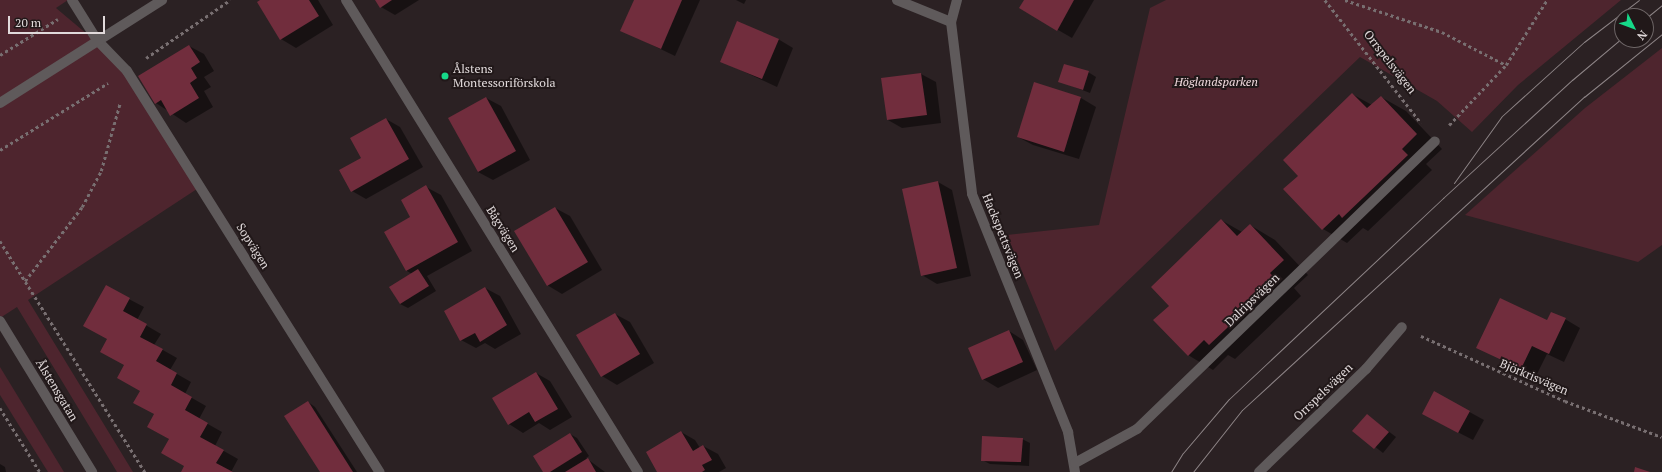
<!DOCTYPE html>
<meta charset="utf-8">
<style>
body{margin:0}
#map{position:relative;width:1662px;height:472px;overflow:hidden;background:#2b2123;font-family:"PT Serif",serif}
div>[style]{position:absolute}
.green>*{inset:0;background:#4e252e}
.shadow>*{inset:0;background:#0007}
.building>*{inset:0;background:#712d3d}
.path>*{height:2.5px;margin-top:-1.25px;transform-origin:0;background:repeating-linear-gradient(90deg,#786f71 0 3px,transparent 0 6px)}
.service>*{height:10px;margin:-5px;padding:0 5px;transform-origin:5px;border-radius:5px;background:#5f5a5b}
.minor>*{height:10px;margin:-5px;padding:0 5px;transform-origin:5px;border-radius:5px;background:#5f5a5b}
.tertiary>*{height:10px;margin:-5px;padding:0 5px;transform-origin:5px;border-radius:5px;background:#5f5a5b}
.tram>*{height:1px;margin:-0.5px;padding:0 0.5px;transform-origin:0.5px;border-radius:0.5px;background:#8d8486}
.dots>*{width:11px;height:11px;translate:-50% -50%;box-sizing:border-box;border:2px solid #211819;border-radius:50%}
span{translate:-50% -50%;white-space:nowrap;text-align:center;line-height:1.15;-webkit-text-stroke:4px #211819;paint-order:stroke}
.street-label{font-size:12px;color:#e1dadb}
.poi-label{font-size:12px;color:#e1dadb}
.left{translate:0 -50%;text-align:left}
.park-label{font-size:12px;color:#f3dce0;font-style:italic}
.north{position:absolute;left:1614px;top:8px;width:40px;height:40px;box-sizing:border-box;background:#211819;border:1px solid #6e6667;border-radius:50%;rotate:132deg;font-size:11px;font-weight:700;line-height:16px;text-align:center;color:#e1dadb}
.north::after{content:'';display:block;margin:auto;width:14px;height:18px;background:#16d989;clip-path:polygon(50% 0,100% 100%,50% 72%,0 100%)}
.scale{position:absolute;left:8px;top:16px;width:97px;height:18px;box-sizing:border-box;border:2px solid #e1dadb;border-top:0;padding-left:5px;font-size:12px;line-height:14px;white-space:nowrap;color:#e1dadb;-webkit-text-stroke:3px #211819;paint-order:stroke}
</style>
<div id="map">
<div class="green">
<div style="clip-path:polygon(0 0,68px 0,56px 8px,131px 71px,203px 185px,28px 300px,133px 472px,117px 472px,17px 307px,0 318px)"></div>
<div style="clip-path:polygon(1166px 0,1621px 0,1518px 85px,1472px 132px,1437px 101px,1360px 57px,1055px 351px,1007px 235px,1099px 225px,1150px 8px)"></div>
<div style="clip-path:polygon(1662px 48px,1662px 245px,1638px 262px,1465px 215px,1585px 108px)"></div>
<div style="clip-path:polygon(0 367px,64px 472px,48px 472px,0 395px)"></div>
</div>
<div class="shadow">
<div style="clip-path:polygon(262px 0,318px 0,333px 25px,296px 48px,281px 39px)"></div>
<div style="clip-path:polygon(376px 0,419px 0,395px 15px,381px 7px)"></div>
<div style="clip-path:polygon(635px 0,700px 0,675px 56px,621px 30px)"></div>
<div style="clip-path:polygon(736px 0,746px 0,744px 4px)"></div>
<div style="clip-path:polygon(1025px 0,1094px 0,1072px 38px,1020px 8px)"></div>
<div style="clip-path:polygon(778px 39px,793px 48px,777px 87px,721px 61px)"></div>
<div style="clip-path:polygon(189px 46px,204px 54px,214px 71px,204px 77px,211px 87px,204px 91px,213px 107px,186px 123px,156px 103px)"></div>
<div style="clip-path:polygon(1088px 72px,1096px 77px,1090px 93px,1059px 81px)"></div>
<div style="clip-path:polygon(921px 74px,936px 82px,941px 123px,902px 128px,888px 120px,882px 79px)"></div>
<div style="clip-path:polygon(1034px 84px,1081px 98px,1096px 107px,1079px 159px,1033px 145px,1018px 137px)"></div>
<div style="clip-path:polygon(1352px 94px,1372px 105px,1381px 97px,1406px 111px,1442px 149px,1426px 164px,1432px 170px,1368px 231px,1363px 228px,1347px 243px,1323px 229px,1299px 176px)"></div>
<div style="clip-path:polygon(486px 98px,501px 106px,530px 160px,493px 180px,478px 172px)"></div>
<div style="clip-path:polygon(386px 119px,400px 127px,423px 167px,366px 199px,352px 191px,363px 158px)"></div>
<div style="clip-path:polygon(938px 182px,952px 190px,971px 276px,937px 284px,922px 275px)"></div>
<div style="clip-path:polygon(426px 187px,441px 195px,472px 251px,427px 276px,436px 291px,408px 308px,400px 304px,412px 274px,407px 271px,385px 232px,411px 217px)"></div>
<div style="clip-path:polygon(555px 208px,570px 216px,602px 270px,562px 294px,547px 285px)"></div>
<div style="clip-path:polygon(1221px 220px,1242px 232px,1250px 225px,1275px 240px,1308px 275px,1294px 288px,1301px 296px,1235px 359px,1228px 355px,1213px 370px,1188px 355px,1170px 306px)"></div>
<div style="clip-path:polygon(106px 287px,144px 307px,137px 320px,161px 334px,154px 345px,177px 358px,170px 370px,191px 382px,185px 394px,206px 406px,199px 419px,222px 432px,215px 446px,238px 459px,231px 472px,182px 472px,185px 466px,109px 339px)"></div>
<div style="clip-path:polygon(485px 288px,500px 296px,521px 334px,495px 349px,485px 343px,476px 348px,461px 340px)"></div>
<div style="clip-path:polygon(615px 314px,630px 322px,654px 363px,617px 385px,602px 376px,578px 336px)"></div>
<div style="clip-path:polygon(1565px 319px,1580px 328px,1564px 362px,1547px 354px,1536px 376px,1477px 347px,1547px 321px)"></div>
<div style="clip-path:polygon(1009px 331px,1023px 340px,1037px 370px,998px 388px,983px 379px)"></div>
<div style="clip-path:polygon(536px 373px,550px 381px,572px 417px,550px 430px,539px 423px,523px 433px,509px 424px)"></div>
<div style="clip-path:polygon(1435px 393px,1484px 420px,1473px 440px,1438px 422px)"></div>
<div style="clip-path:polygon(308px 402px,315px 407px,357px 472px,321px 472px)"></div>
<div style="clip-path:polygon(1367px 415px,1396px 437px,1383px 453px,1354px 430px)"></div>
<div style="clip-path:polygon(681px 432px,695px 440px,700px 448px,703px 446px,718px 454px,726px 468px,719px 472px,659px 472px)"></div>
<div style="clip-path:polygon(570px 434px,577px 438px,589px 456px,586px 458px,605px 472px,544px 472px)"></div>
<div style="clip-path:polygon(1022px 439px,1030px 443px,1029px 466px,990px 464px,982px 460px)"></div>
<div style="clip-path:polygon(0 464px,5px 467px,6px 472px,0 472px)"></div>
</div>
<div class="building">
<div style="clip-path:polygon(260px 0,309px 0,319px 16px,280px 40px,257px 2px)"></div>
<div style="clip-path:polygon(375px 0,392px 0,380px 8px)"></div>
<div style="clip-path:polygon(634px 0,682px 0,661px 49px,620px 31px)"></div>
<div style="clip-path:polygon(1024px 0,1074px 0,1057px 31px,1019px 8px)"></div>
<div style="clip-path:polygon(737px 21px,779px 39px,762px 79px,720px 62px)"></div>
<div style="clip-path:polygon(189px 45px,200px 62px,191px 68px,197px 78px,190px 83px,199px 98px,170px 116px,161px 100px,155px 104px,138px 76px)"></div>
<div style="clip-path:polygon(1064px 64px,1089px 71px,1083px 90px,1058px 82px)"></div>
<div style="clip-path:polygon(921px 73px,927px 115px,887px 120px,881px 78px)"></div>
<div style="clip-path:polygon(1034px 82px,1081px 97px,1064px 152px,1017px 137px)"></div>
<div style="clip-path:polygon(1352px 93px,1367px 108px,1381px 96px,1417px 134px,1402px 149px,1408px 155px,1342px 218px,1339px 214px,1322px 230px,1283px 189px,1298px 176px,1283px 160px)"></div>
<div style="clip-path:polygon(486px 97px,516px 151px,478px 172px,448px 118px)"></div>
<div style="clip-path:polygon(386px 118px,409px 159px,351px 192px,339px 170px,361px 158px,350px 138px)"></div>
<div style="clip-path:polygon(938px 181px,957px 268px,921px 276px,902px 189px)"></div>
<div style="clip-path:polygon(426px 185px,458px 242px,406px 271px,384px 232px,410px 217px,401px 200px)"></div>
<div style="clip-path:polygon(555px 207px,588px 262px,547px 286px,514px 231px)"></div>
<div style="clip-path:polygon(1221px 219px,1237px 236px,1250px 224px,1284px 260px,1270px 273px,1277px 281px,1209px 345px,1204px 340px,1188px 356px,1153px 320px,1169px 306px,1151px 287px)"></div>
<div style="clip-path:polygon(418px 269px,429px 286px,400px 304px,389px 287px)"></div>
<div style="clip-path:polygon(106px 285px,130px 298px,123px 311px,147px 324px,140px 337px,163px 349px,156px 361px,177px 373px,171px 385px,192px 397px,185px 410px,208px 423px,200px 437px,224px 450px,216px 463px,233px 472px,181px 472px,184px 466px,161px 453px,169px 439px,147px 427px,154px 414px,133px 403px,140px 391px,117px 378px,124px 365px,100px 352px,107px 339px,83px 326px)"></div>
<div style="clip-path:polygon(485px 287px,507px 325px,480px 342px,475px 333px,460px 341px,444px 311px)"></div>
<div style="clip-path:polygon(1500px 298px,1547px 320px,1551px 312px,1566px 318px,1549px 354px,1532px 346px,1521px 369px,1476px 348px)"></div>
<div style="clip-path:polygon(615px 313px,640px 354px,601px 377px,576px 335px)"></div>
<div style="clip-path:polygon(1009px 330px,1023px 362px,982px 380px,968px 348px)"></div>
<div style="clip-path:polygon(536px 372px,558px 409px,535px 422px,529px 412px,508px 425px,492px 398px)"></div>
<div style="clip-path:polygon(1434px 391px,1470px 411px,1458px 433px,1422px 414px)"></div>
<div style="clip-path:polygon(308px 401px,353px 472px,320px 472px,284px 416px)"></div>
<div style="clip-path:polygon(1367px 414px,1389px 432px,1374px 449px,1352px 431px)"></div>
<div style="clip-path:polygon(681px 431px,693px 451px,703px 445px,712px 460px,702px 465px,705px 470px,702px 472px,657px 472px,646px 452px)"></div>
<div style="clip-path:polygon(570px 433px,582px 452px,550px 472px,543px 472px,533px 456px)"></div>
<div style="clip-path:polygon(982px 436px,1023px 438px,1021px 462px,981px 461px)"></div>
<div style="clip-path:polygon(588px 458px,596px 472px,565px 472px)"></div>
<div style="clip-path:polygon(1635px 467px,1650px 472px,1634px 472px)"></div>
</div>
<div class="path">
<div style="left:1325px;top:0;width:156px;rotate:52deg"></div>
<div style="left:1345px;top:0;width:102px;rotate:18.3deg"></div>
<div style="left:1442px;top:32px;width:72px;rotate:27.3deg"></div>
<div style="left:0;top:55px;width:68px;rotate:-31.8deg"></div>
<div style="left:146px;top:58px;width:102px;rotate:-34.6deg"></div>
<div style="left:1449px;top:125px;width:83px;rotate:-46.5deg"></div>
<div style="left:1506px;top:65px;width:77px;rotate:-57.8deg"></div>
<div style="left:0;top:150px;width:127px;rotate:-31.8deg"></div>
<div style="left:0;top:241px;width:273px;rotate:57.9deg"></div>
<div style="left:25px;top:281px;width:93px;rotate:-52.4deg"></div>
<div style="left:82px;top:207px;width:41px;rotate:-62.2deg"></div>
<div style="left:101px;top:171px;width:71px;rotate:-74.4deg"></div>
<div style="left:1421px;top:336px;width:158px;rotate:24.3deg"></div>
<div style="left:1565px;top:401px;width:103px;rotate:20.4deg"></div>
<div style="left:0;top:408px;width:75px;rotate:58deg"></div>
</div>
<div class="service">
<div style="left:97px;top:40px;width:43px;rotate:45.9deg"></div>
<div style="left:127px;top:71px;width:474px;rotate:57.8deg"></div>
</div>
<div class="minor">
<div style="left:72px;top:0;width:47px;rotate:58deg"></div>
<div style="left:346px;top:0;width:555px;rotate:58.26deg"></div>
<div style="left:897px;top:0;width:58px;rotate:22.2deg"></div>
<div style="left:957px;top:0;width:23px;rotate:105deg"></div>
<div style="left:951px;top:22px;width:173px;rotate:83deg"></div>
<div style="left:972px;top:194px;width:257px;rotate:68deg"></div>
<div style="left:1068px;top:432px;width:41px;rotate:80.1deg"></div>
<div style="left:0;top:321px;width:177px;rotate:58.6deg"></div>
<div style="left:1075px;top:463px;width:71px;rotate:-28.7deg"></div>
<div style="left:1137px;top:429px;width:414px;rotate:-44deg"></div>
<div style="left:1259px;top:472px;width:149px;rotate:-43.9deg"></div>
<div style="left:1366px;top:369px;width:55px;rotate:-49.4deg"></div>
</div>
<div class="tertiary">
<div style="left:0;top:103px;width:192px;rotate:-32.4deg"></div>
</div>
<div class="tram">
<div style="left:1646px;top:18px;width:21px;rotate:-39deg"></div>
<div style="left:1454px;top:183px;width:82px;rotate:-54.4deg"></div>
<div style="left:1502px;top:116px;width:110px;rotate:-42.1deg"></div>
<div style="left:1584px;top:42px;width:69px;rotate:-37.4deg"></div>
<div style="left:1171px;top:472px;width:22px;rotate:-58deg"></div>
<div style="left:1183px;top:453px;width:71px;rotate:-49.6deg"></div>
<div style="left:1229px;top:399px;width:294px;rotate:-43.2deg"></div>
<div style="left:1443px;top:198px;width:175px;rotate:-42.5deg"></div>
<div style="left:1572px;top:80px;width:65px;rotate:-40deg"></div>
<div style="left:1193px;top:472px;width:79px;rotate:-51.7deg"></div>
<div style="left:1242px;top:410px;width:464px;rotate:-42.5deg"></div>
<div style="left:1584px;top:97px;width:100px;rotate:-38.9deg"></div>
</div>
<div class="dots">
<div style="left:445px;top:76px;background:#16d989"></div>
</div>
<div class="street-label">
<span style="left:1390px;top:62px;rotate:52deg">Orrspelsvägen</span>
<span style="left:503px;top:229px;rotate:58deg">Bågvägen</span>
<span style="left:1003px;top:236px;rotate:68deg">Hackspettsvägen</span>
<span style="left:253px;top:246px;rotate:58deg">Sopvägen</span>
<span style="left:1252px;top:300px;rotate:-44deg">Dalripsvägen</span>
<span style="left:1534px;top:377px;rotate:23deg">Björkrisvägen</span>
<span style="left:57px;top:390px;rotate:59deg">Ålstensgatan</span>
<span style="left:1323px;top:392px;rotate:-44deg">Orrspelsvägen</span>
</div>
<div class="poi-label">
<span class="left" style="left:453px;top:76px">Ålstens<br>Montessoriförskola</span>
</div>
<div class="park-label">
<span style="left:1216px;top:82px">Höglandsparken</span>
</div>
<div class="north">N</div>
<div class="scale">20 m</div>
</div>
